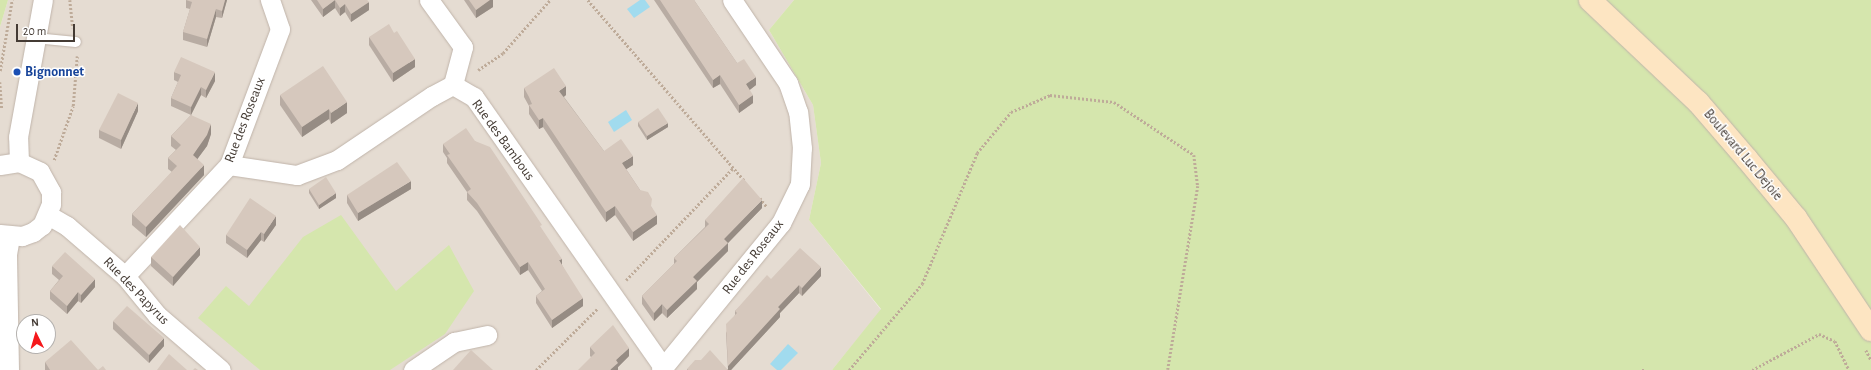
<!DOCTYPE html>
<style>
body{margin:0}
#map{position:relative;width:1871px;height:370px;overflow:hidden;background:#f2ebe4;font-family:"Alegreya Sans",sans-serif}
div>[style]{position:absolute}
.residential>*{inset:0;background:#e5dcd2}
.green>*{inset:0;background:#d5e6ad}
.water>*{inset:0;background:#a1dbee}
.path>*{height:2.5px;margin-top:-1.25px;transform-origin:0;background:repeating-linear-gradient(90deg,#beab99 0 2px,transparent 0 4px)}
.roads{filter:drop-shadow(0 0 1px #c0b4aa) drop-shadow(0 0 1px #c0b4aa)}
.service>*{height:10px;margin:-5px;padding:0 5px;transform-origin:5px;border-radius:5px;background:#fff}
.minor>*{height:19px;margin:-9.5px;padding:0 9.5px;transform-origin:9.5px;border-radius:9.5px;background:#fff}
.secondary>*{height:22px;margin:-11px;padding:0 11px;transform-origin:11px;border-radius:11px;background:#fde5c2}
.wall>*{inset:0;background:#b8aca3}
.shaded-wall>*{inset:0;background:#968c84}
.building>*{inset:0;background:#d6c8bd}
.dots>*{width:11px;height:11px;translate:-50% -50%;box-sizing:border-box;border:2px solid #fff;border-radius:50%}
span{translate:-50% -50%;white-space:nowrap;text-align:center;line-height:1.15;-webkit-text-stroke:3px #fff;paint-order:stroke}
.transit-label{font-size:14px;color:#164399;font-weight:700}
.left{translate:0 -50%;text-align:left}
.street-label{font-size:14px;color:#443b34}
.north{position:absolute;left:16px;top:314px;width:40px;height:40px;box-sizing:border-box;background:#fff;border:1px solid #b4b1ae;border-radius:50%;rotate:355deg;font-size:11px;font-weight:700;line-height:16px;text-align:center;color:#443b34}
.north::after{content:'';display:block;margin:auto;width:14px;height:18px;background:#f5181b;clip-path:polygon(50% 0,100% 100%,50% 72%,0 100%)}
.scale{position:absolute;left:16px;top:24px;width:59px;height:18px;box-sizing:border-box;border:2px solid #443b34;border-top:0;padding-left:5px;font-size:12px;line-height:14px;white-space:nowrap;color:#443b34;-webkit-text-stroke:3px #fff;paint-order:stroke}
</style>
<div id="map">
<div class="residential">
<div style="clip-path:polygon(evenodd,8px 0,794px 0,769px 30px,813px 105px,821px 163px,809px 220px,881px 310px,832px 370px,0 370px,0 27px,8px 0,24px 322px,48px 322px,48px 346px,24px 346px,24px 322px)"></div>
</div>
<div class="green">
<div style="clip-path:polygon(0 0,8px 0,0 27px)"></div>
<div style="clip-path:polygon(794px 0,1871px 0,1871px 370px,832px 370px,881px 309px,809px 220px,821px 163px,813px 105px,769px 30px)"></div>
<div style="clip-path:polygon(341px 215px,396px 291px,449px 245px,474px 291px,445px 334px,390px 370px,260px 370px,198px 318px,226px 286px,249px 306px,303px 237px)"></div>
</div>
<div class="water">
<div style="clip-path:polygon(640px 0,645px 0,650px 7px,634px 18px,627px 9px)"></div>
<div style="clip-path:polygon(626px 110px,632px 120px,614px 132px,608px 122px)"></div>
<div style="clip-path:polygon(788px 344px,798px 353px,781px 370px,777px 370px,770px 364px)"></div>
</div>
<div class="path">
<div style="left:70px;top:0;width:28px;rotate:84deg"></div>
<div style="left:588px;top:0;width:240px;rotate:49.1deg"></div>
<div style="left:478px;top:70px;width:30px;rotate:-34deg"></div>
<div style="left:503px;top:53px;width:71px;rotate:-48.4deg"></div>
<div style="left:0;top:71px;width:72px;rotate:-80.4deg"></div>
<div style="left:0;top:82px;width:26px;rotate:86deg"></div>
<div style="left:54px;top:160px;width:57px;rotate:-70.6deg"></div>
<div style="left:73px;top:106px;width:50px;rotate:-85.4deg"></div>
<div style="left:760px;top:198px;width:11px;rotate:52deg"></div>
<div style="left:626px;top:280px;width:155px;rotate:-46.3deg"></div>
<div style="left:1866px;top:350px;width:11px;rotate:63deg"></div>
<div style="left:536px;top:370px;width:88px;rotate:-45deg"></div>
<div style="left:849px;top:370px;width:113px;rotate:-49.7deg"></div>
<div style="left:922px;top:284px;width:142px;rotate:-67.2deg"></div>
<div style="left:977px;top:153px;width:53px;rotate:-50.3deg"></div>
<div style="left:1011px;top:112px;width:43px;rotate:-23.6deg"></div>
<div style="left:1050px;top:95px;width:64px;rotate:6.2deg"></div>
<div style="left:1114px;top:102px;width:96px;rotate:33.5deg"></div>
<div style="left:1194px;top:155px;width:31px;rotate:83deg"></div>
<div style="left:1198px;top:186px;width:186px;rotate:99.3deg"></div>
<div style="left:1642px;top:370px;width:2px"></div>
<div style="left:1752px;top:370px;width:76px;rotate:-28.2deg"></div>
<div style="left:1819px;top:334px;width:17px;rotate:24deg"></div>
<div style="left:1835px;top:341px;width:32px;rotate:64deg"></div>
</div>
<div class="roads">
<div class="service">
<div style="left:35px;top:38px;width:41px;rotate:5.6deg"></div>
</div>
<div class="minor">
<div style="left:429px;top:0;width:58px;rotate:54.1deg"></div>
<div style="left:463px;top:47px;width:39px;rotate:105deg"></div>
<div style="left:19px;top:162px;width:25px;rotate:-92deg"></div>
<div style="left:18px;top:137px;width:139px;rotate:-79.7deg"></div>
<div style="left:0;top:165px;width:19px;rotate:-9deg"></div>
<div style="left:19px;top:162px;width:23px;rotate:25deg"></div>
<div style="left:40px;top:172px;width:23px;rotate:61deg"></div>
<div style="left:51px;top:192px;width:12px;rotate:90deg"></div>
<div style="left:51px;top:204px;width:23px;rotate:113deg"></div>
<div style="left:42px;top:225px;width:11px;rotate:142deg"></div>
<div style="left:33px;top:232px;width:12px;rotate:160deg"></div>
<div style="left:22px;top:236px;width:22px;rotate:-175deg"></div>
<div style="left:229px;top:165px;width:69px;rotate:8.4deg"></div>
<div style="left:297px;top:175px;width:43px;rotate:-20.6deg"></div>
<div style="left:337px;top:160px;width:115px;rotate:-34deg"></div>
<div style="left:432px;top:96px;width:24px;rotate:-28deg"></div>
<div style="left:453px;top:85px;width:24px;rotate:30deg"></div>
<div style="left:474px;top:97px;width:330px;rotate:55deg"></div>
<div style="left:48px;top:215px;width:22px;rotate:30deg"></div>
<div style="left:67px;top:226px;width:77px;rotate:40.8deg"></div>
<div style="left:125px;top:276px;width:50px;rotate:50.6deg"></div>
<div style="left:157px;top:315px;width:84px;rotate:40.7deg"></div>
<div style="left:125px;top:276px;width:152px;rotate:-46.9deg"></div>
<div style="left:229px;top:165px;width:145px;rotate:-69.4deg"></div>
<div style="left:280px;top:29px;width:31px;rotate:-109deg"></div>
<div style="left:9px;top:370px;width:116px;rotate:-91deg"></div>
<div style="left:7px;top:254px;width:17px;rotate:-80deg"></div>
<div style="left:413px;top:370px;width:50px;rotate:-34.3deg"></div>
<div style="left:454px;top:342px;width:34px;rotate:-12deg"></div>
<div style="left:661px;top:370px;width:190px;rotate:-50.8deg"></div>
<div style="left:781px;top:223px;width:43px;rotate:-64deg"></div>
<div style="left:800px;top:184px;width:36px;rotate:-87deg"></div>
<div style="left:802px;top:148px;width:36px;rotate:-96deg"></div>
<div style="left:798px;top:112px;width:31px;rotate:-109deg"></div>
<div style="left:788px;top:83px;width:100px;rotate:-124deg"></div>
</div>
<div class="secondary">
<div style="left:1590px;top:0;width:149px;rotate:43.4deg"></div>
<div style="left:1698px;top:102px;width:75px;rotate:49.3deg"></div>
<div style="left:1747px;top:159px;width:77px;rotate:50.3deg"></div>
<div style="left:1796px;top:218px;width:135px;rotate:56.2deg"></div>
</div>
</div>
<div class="wall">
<div style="clip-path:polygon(186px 0,227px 0,222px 18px,216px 17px,207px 47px,183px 40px,183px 32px,190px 9px,186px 8px)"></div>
<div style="clip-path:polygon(311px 0,367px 0,369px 10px,351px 22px,345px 12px,340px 16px,335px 8px,323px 17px)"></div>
<div style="clip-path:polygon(464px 0,493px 0,493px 7px,476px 18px)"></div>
<div style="clip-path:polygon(654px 0,694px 0,737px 63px,756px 85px,749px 90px,753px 103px,739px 113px,720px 84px,713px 88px)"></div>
<div style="clip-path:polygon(369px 37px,415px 67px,393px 82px,369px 45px)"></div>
<div style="clip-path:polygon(174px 72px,215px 81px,206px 98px,201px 95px,191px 115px,211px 134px,207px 146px,197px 159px,204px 175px,146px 237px,132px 225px,132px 214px,172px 172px,168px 169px,168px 158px,176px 150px,171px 146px,171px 136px,191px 115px,171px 106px,171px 98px,178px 82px,174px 80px)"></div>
<div style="clip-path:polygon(524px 88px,566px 95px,564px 97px,604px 151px,633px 165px,626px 169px,652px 208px,657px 224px,633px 241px,615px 215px,606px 222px,543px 127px,539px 129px,529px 114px,529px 106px,524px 97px)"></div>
<div style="clip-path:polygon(280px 95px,347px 113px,331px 124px,329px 119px,302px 137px,280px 105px)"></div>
<div style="clip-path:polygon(138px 111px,121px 149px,99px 138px,99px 130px)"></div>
<div style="clip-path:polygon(638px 122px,668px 127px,647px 140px,638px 126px)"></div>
<div style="clip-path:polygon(475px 141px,542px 230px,562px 265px,583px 306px,552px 328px,536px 303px,536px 296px,542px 291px,528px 270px,520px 275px,477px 211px,467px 200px,467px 192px,447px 163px,447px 158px,443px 152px,443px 144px)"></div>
<div style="clip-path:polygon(309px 189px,336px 198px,319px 209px,309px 193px)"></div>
<div style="clip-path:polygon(411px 189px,358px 221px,347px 203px,347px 195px)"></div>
<div style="clip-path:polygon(762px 208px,728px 243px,728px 251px,697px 282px,697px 289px,667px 318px,662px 313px,654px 321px,642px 304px,642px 296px,674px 264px,674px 258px,705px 227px,705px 220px)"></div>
<div style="clip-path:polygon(276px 225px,264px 242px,261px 240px,247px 258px,226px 243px,226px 235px)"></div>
<div style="clip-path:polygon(200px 255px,173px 286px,151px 266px,151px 257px)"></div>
<div style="clip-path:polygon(52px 266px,95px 287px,81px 303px,78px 301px,67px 314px,50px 299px,50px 291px,59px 280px,52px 274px)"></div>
<div style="clip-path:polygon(821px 276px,802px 296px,799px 293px,780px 313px,780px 317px,731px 370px,687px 370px,687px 369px,728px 369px,726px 333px,735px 315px,735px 311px,771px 279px)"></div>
<div style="clip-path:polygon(113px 321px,164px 346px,149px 363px,113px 329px)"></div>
<div style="clip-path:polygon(590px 347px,629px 356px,618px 367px,618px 370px,591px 357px,590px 356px)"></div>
<div style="clip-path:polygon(45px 362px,98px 370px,106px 370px,45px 370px)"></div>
</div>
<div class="shaded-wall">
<div style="clip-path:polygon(225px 0,227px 0,222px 18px,222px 11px)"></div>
<div style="clip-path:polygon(335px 0,335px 8px,323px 17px,323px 9px)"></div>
<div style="clip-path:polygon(489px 0,493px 0,493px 7px,476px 18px,476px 10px)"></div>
<div style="clip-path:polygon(369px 2px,369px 10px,351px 22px,351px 14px)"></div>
<div style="clip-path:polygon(345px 4px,345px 12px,340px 16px,340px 8px)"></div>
<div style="clip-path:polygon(216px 9px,216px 17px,207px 47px,207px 39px)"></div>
<div style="clip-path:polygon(415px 59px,415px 67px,393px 82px,393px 73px)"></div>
<div style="clip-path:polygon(215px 72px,215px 81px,206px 98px,206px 90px)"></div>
<div style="clip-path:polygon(720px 75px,720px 84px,713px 88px,713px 80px)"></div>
<div style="clip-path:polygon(756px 77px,756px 85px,746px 93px,746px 84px)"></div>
<div style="clip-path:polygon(566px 86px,566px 95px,559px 100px,559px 91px)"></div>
<div style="clip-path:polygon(201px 87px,201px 95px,191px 115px,191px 107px)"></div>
<div style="clip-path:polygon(753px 95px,753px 103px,739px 113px,739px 105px)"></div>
<div style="clip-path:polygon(347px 102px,347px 113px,331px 124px,331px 113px)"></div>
<div style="clip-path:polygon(138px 103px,138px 111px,121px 149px,121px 140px)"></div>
<div style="clip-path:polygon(329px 109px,329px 119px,302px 137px,302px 127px)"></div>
<div style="clip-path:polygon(543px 118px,543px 127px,539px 129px,539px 120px)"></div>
<div style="clip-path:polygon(668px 123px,668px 127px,647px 140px,647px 136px)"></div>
<div style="clip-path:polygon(211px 124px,211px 134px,207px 146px,193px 165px,193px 155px)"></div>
<div style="clip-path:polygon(633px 156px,633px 165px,622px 172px,622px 163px)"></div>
<div style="clip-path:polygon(204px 165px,204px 175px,146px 237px,146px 227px)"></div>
<div style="clip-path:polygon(411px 181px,411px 189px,358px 221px,358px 213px)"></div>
<div style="clip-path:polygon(336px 193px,336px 198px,319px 209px,319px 205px)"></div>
<div style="clip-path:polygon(762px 200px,762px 208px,728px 243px,728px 251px,697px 282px,697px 289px,667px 318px,667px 310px,693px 277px,724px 239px)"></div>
<div style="clip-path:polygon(615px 206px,615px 215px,606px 222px,606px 212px)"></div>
<div style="clip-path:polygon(657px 215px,657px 224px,633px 241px,633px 232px)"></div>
<div style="clip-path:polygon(276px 216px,276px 225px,264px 242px,264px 234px)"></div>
<div style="clip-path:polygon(261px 232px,261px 240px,247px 258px,247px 250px)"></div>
<div style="clip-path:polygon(200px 247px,200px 255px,173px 286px,173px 277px)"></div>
<div style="clip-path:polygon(562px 259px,562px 267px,559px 260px)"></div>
<div style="clip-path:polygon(528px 262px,528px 270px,520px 275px,520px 267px)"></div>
<div style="clip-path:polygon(821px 267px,821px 276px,802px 296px,802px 288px)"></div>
<div style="clip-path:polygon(95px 279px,95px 287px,81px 303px,81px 295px)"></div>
<div style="clip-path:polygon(799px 285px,799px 293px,780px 313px,780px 317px,731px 370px,728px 370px,728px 366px,778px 307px)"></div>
<div style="clip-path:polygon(78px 292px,78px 301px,67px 314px,67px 306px)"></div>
<div style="clip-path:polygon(583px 298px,583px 306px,552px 328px,552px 320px)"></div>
<div style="clip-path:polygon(662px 304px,662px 313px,654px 321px,654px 313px)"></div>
<div style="clip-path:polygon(164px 338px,164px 346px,149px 363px,149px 355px)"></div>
<div style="clip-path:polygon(629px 348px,629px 356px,618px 367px,618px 370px,610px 370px,616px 360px)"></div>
</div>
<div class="building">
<div style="clip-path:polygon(186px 0,225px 0,222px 11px,216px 9px,207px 39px,183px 32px,192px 2px)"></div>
<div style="clip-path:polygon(317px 0,367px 0,369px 2px,351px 14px,345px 4px,340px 8px,335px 0,323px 9px)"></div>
<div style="clip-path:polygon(469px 0,490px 0,476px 10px)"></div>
<div style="clip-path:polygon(660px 0,694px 0,737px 63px,744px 59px,756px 77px,746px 84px,753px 95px,739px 105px,720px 75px,713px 80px)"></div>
<div style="clip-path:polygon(389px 24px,394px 33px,397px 31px,415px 59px,393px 73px,369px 37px)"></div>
<div style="clip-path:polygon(181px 57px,215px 72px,206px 90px,201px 87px,191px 107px,171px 98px,181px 75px,174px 72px)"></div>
<div style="clip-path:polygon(323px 66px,347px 102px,331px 113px,329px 109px,302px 127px,280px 95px)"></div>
<div style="clip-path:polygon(554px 68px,566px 86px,559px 91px,604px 151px,621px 139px,633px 156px,622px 163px,640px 190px,648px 192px,652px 199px,651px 206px,657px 215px,633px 232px,615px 206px,606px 212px,543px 118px,539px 120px,529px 105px,532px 104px,529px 97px,524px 88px)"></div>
<div style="clip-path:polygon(118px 93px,138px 103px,121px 140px,99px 130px)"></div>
<div style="clip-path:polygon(658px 108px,668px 123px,647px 136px,638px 122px)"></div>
<div style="clip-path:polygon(191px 115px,211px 124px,207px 135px,193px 155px,204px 165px,146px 227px,132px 214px,177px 166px,168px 158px,181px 145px,171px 136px)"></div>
<div style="clip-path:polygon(466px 128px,475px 141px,490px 147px,542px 225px,540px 226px,562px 259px,559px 260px,583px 298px,552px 320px,536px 296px,545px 289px,528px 262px,520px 267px,477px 203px,467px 192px,471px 189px,447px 155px,450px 154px,443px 144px)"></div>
<div style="clip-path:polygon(397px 162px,411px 181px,358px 213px,347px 195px)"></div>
<div style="clip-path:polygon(326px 177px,336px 193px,319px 205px,309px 189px)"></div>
<div style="clip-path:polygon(743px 178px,762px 200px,724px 239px,728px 243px,693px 277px,697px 281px,667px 310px,662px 304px,654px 313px,642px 296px,677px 261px,674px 258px,709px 224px,705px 220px)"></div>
<div style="clip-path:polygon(250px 198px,276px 216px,264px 234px,261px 232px,247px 250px,226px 235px)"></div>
<div style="clip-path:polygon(180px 225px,200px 247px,173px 277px,151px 257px)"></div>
<div style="clip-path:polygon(800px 248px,821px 267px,802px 288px,799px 285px,778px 307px,780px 309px,728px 366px,726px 324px,737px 313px,735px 311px,767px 275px,771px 279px)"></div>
<div style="clip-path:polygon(65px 252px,95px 279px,81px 295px,78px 292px,67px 306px,50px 291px,63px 276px,52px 266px)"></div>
<div style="clip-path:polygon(127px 306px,164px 338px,149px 355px,113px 321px)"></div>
<div style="clip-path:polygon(613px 325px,629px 348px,616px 360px,618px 363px,610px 370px,578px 370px,595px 353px,590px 347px)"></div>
<div style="clip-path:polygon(71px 340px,98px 370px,103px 366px,106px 370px,50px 370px,45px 362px)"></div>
<div style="clip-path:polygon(471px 350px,493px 370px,453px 370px)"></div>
<div style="clip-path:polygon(710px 350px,728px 370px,688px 370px,687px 369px,695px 360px,701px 360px)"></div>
<div style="clip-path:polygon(169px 354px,187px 370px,157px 370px)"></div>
<div style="clip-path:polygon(195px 368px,198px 370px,193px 370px)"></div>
</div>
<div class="dots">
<div style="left:17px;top:72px;background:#1a4fb4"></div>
</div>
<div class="transit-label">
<span class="left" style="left:25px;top:72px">Bignonnet</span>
</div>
<div class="street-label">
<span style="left:245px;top:120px;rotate:-69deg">Rue des Roseaux</span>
<span style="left:503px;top:140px;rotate:54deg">Rue des Bambous</span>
<span style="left:1743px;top:155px;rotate:50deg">Boulevard Luc Dejoie</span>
<span style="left:753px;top:257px;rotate:-52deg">Rue des Roseaux</span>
<span style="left:136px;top:291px;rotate:46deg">Rue des Papyrus</span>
</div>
<div class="north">N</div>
<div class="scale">20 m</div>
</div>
